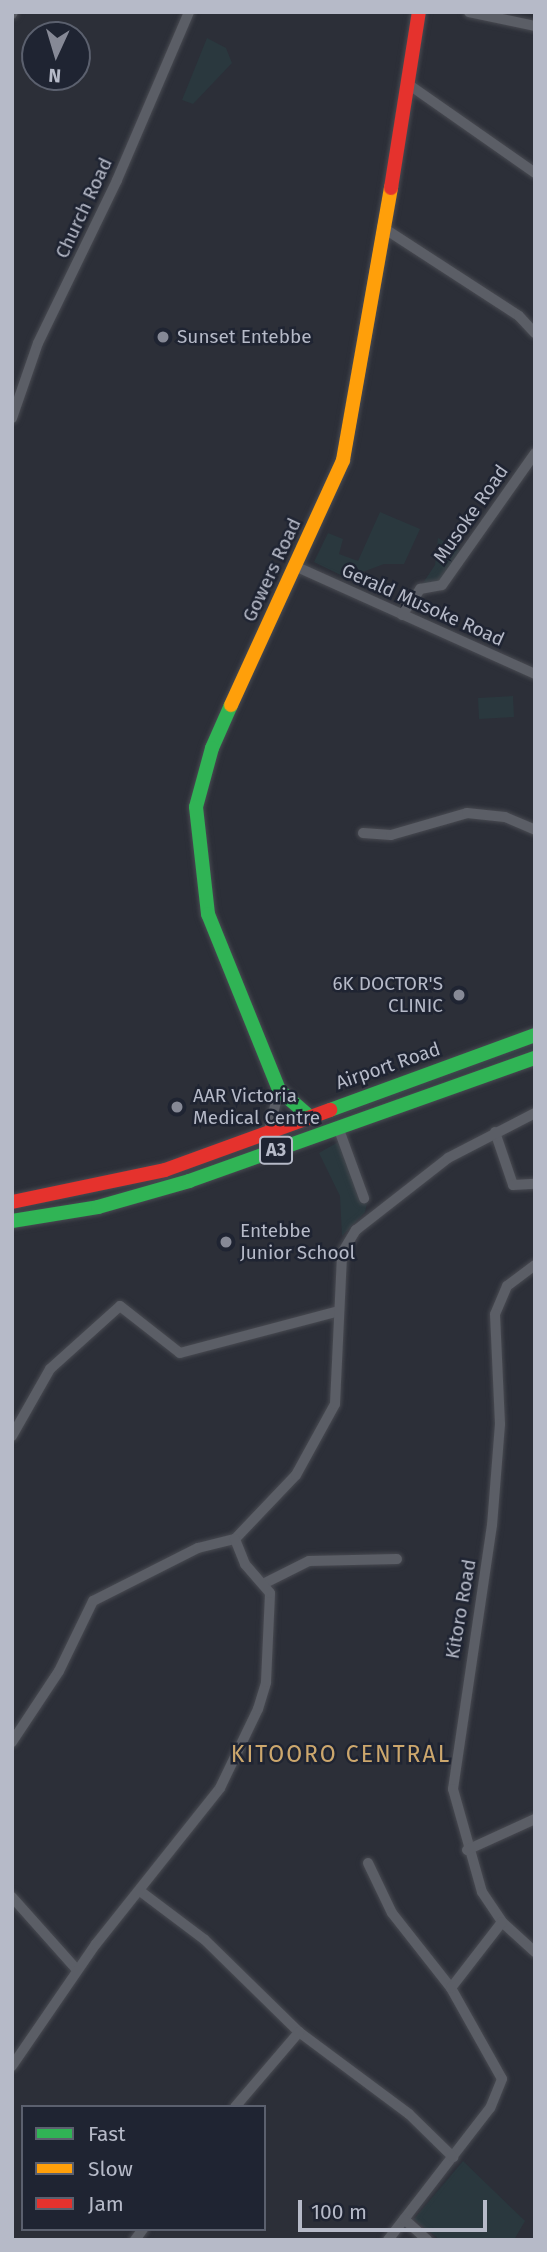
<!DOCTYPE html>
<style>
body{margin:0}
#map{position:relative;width:547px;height:2252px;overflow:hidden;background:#2c2f38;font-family:"Fira Sans",sans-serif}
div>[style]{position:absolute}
.green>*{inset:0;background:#2a383e}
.roads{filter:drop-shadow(0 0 2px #484a51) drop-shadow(0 0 2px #484a51)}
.street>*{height:10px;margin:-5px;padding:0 5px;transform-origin:5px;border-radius:5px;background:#5b5e66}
.fast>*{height:14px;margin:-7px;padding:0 7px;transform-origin:7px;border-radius:7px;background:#30b455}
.slow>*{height:14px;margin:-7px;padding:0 7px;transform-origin:7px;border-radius:7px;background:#ff9f0a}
.jam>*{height:14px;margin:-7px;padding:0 7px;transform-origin:7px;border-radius:7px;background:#e5322d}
.dots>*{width:19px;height:19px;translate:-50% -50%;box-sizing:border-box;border:4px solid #1f2432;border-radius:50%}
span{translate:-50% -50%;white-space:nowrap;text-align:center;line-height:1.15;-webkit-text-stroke:5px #1f2432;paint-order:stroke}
.shield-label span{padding:2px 5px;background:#1f2432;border:2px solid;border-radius:5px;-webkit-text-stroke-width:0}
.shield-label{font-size:18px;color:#b6bac8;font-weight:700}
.street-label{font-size:19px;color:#b6bac8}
.poi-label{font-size:19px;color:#b6bac8}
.left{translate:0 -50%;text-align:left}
.right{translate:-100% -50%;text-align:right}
.quarter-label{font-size:23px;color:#cca76d;letter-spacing:2px}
.frame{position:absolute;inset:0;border:14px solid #b6bac8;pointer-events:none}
.legend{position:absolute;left:21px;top:2105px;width:245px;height:126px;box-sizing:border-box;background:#1f2432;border:2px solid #5b606e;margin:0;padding:9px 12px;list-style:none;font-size:21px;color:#b6bac8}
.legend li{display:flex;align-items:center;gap:14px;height:35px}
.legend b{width:35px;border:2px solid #5b606e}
.north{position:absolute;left:21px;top:21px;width:70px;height:70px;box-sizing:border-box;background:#1f2432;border:2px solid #5b606e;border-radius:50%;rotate:184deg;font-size:19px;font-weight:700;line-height:28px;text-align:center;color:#b6bac8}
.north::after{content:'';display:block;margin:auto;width:24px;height:32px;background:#868996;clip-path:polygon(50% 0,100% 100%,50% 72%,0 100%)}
.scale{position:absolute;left:298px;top:2200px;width:189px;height:32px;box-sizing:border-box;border:4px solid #b6bac8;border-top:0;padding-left:9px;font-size:21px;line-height:24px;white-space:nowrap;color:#b6bac8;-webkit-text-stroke:5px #1f2432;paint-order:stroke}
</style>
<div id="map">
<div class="green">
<div style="clip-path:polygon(207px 38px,226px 48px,232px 63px,193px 104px,182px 100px)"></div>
<div style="clip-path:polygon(380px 512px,420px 529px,404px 564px,384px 564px,360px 573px,355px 582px,314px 562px,328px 533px,343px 539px,339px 554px,358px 561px)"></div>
<div style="clip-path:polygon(438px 538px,462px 551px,436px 586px,421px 586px,435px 565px)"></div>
<div style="clip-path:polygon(513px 696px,514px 717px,479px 719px,478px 698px)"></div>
<div style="clip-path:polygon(535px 1042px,535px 1049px,271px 1140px)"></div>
<div style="clip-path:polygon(340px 1141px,368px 1199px,365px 1212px,342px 1236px,340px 1196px,319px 1153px)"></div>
<div style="clip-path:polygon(463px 2161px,525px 2221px,514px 2240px,440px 2240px,414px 2219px)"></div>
</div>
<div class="roads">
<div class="street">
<div style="left:469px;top:12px;width:67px;rotate:12deg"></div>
<div style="left:12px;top:14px;width:2px;rotate:-63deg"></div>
<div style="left:408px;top:84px;width:155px;rotate:35deg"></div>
<div style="left:382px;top:227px;width:163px;rotate:33deg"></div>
<div style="left:519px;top:316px;width:23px;rotate:47deg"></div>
<div style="left:12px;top:418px;width:79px;rotate:-70.9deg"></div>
<div style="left:38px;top:343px;width:181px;rotate:-64.1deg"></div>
<div style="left:117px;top:180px;width:183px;rotate:-66.8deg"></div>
<div style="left:297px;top:567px;width:261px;rotate:24.2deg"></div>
<div style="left:402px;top:615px;width:32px;rotate:-55deg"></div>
<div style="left:420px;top:589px;width:22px;rotate:-10deg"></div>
<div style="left:442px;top:585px;width:161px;rotate:-54.8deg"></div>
<div style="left:363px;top:833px;width:28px;rotate:4deg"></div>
<div style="left:391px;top:835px;width:79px;rotate:-16.1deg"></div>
<div style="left:467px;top:813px;width:38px;rotate:6deg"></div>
<div style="left:505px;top:817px;width:33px;rotate:23deg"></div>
<div style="left:338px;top:1127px;width:76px;rotate:69.9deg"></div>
<div style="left:495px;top:1132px;width:56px;rotate:71.2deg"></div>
<div style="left:513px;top:1185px;width:22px;rotate:-3deg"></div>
<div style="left:268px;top:1134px;width:45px;rotate:-76deg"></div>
<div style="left:535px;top:1265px;width:35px;rotate:143deg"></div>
<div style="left:507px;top:1286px;width:30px;rotate:113deg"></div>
<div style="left:495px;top:1314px;width:110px;rotate:87.4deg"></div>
<div style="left:500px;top:1424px;width:101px;rotate:94.5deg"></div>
<div style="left:492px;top:1525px;width:267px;rotate:98.4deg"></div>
<div style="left:453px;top:1789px;width:107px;rotate:74.3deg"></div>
<div style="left:482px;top:1892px;width:36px;rotate:56deg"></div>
<div style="left:502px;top:1922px;width:45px;rotate:42.3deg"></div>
<div style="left:12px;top:1436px;width:77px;rotate:-60.4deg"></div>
<div style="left:50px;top:1369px;width:94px;rotate:-42deg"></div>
<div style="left:120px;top:1306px;width:76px;rotate:38.1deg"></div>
<div style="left:180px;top:1353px;width:164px;rotate:-14.8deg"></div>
<div style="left:265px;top:1583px;width:49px;rotate:-26.6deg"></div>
<div style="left:309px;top:1561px;width:88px;rotate:-1.3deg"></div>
<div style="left:12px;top:1742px;width:85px;rotate:-56.5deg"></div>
<div style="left:59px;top:1671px;width:78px;rotate:-64.1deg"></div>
<div style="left:93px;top:1601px;width:118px;rotate:-26.8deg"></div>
<div style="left:198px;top:1548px;width:38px;rotate:-14deg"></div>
<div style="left:235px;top:1539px;width:88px;rotate:-46.4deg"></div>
<div style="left:296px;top:1475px;width:81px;rotate:-61.2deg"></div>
<div style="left:335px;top:1404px;width:151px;rotate:-87.3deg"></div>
<div style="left:342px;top:1253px;width:27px;rotate:-59deg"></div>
<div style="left:356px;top:1230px;width:117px;rotate:-38deg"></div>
<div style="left:448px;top:1158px;width:98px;rotate:-27.3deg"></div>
<div style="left:467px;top:1850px;width:75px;rotate:-24.5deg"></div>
<div style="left:368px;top:1863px;width:55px;rotate:64.4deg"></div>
<div style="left:392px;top:1913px;width:95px;rotate:51.8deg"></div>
<div style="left:451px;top:1988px;width:104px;rotate:60.7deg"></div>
<div style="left:502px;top:2079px;width:31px;rotate:112deg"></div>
<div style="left:490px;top:2108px;width:167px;rotate:127.7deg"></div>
<div style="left:140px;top:1891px;width:81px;rotate:37deg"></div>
<div style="left:205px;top:1940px;width:132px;rotate:44.4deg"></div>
<div style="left:299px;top:2032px;width:137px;rotate:36.7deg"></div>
<div style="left:409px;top:2114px;width:62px;rotate:44.3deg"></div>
<div style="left:12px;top:1897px;width:98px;rotate:48.3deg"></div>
<div style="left:451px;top:1988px;width:83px;rotate:-52.3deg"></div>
<div style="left:12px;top:2066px;width:148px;rotate:-55.5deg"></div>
<div style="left:96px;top:1944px;width:199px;rotate:-51.5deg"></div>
<div style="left:220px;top:1788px;width:88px;rotate:-64.3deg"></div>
<div style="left:258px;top:1709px;width:28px;rotate:-73deg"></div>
<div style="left:266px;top:1682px;width:89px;rotate:-87.4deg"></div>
<div style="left:270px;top:1593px;width:38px;rotate:-131deg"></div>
<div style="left:245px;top:1564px;width:27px;rotate:-112deg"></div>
<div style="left:235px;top:2107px;width:99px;rotate:-49.5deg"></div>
<div style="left:404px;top:2219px;width:31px;rotate:42deg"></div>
<div style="left:135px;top:2240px;width:14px;rotate:-54deg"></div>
</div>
<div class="fast">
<div style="left:231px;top:705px;width:47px;rotate:113.8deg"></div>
<div style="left:212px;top:748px;width:61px;rotate:105.2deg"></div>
<div style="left:196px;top:807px;width:108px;rotate:83.6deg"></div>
<div style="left:208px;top:914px;width:190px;rotate:68deg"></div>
<div style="left:279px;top:1090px;width:37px;rotate:41deg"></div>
<div style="left:330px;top:1110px;width:218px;rotate:-20.1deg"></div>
<div style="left:12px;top:1221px;width:87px;rotate:-9.2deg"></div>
<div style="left:98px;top:1207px;width:95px;rotate:-15.9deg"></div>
<div style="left:189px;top:1181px;width:367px;rotate:-19.6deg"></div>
</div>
<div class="slow">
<div style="left:231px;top:705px;width:269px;rotate:-65.4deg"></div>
<div style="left:343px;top:460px;width:276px;rotate:-80deg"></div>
</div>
<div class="jam">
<div style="left:391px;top:188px;width:178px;rotate:-81deg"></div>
<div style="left:12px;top:1202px;width:156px;rotate:-11.8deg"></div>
<div style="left:165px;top:1170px;width:176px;rotate:-20deg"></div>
</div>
</div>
<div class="dots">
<div style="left:163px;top:337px;background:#868996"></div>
<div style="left:459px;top:995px;background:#868996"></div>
<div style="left:177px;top:1107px;background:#868996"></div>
<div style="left:226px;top:1242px;background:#868996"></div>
</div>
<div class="shield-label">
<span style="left:276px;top:1150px">A3</span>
</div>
<div class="street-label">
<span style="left:84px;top:208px;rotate:-65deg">Church Road</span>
<span style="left:471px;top:514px;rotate:-55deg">Musoke Road</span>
<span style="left:272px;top:570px;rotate:-65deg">Gowers Road</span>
<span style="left:423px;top:605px;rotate:24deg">Gerald Musoke Road</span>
<span style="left:388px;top:1066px;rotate:-19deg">Airport Road</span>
<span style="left:461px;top:1609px;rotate:-80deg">Kitoro Road</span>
</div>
<div class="poi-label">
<span class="left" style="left:177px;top:337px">Sunset Entebbe</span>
<span class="right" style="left:443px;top:995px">6K DOCTOR'S<br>CLINIC</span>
<span class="left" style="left:193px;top:1107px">AAR Victoria<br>Medical Centre</span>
<span class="left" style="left:240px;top:1242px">Entebbe<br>Junior School</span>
</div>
<div class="quarter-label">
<span style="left:341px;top:1754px">KITOORO CENTRAL</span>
</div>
<div class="frame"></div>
<ul class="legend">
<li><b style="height:9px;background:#30b455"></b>Fast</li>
<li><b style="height:9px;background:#ff9f0a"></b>Slow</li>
<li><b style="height:9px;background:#e5322d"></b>Jam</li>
</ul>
<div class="north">N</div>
<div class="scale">100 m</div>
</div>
